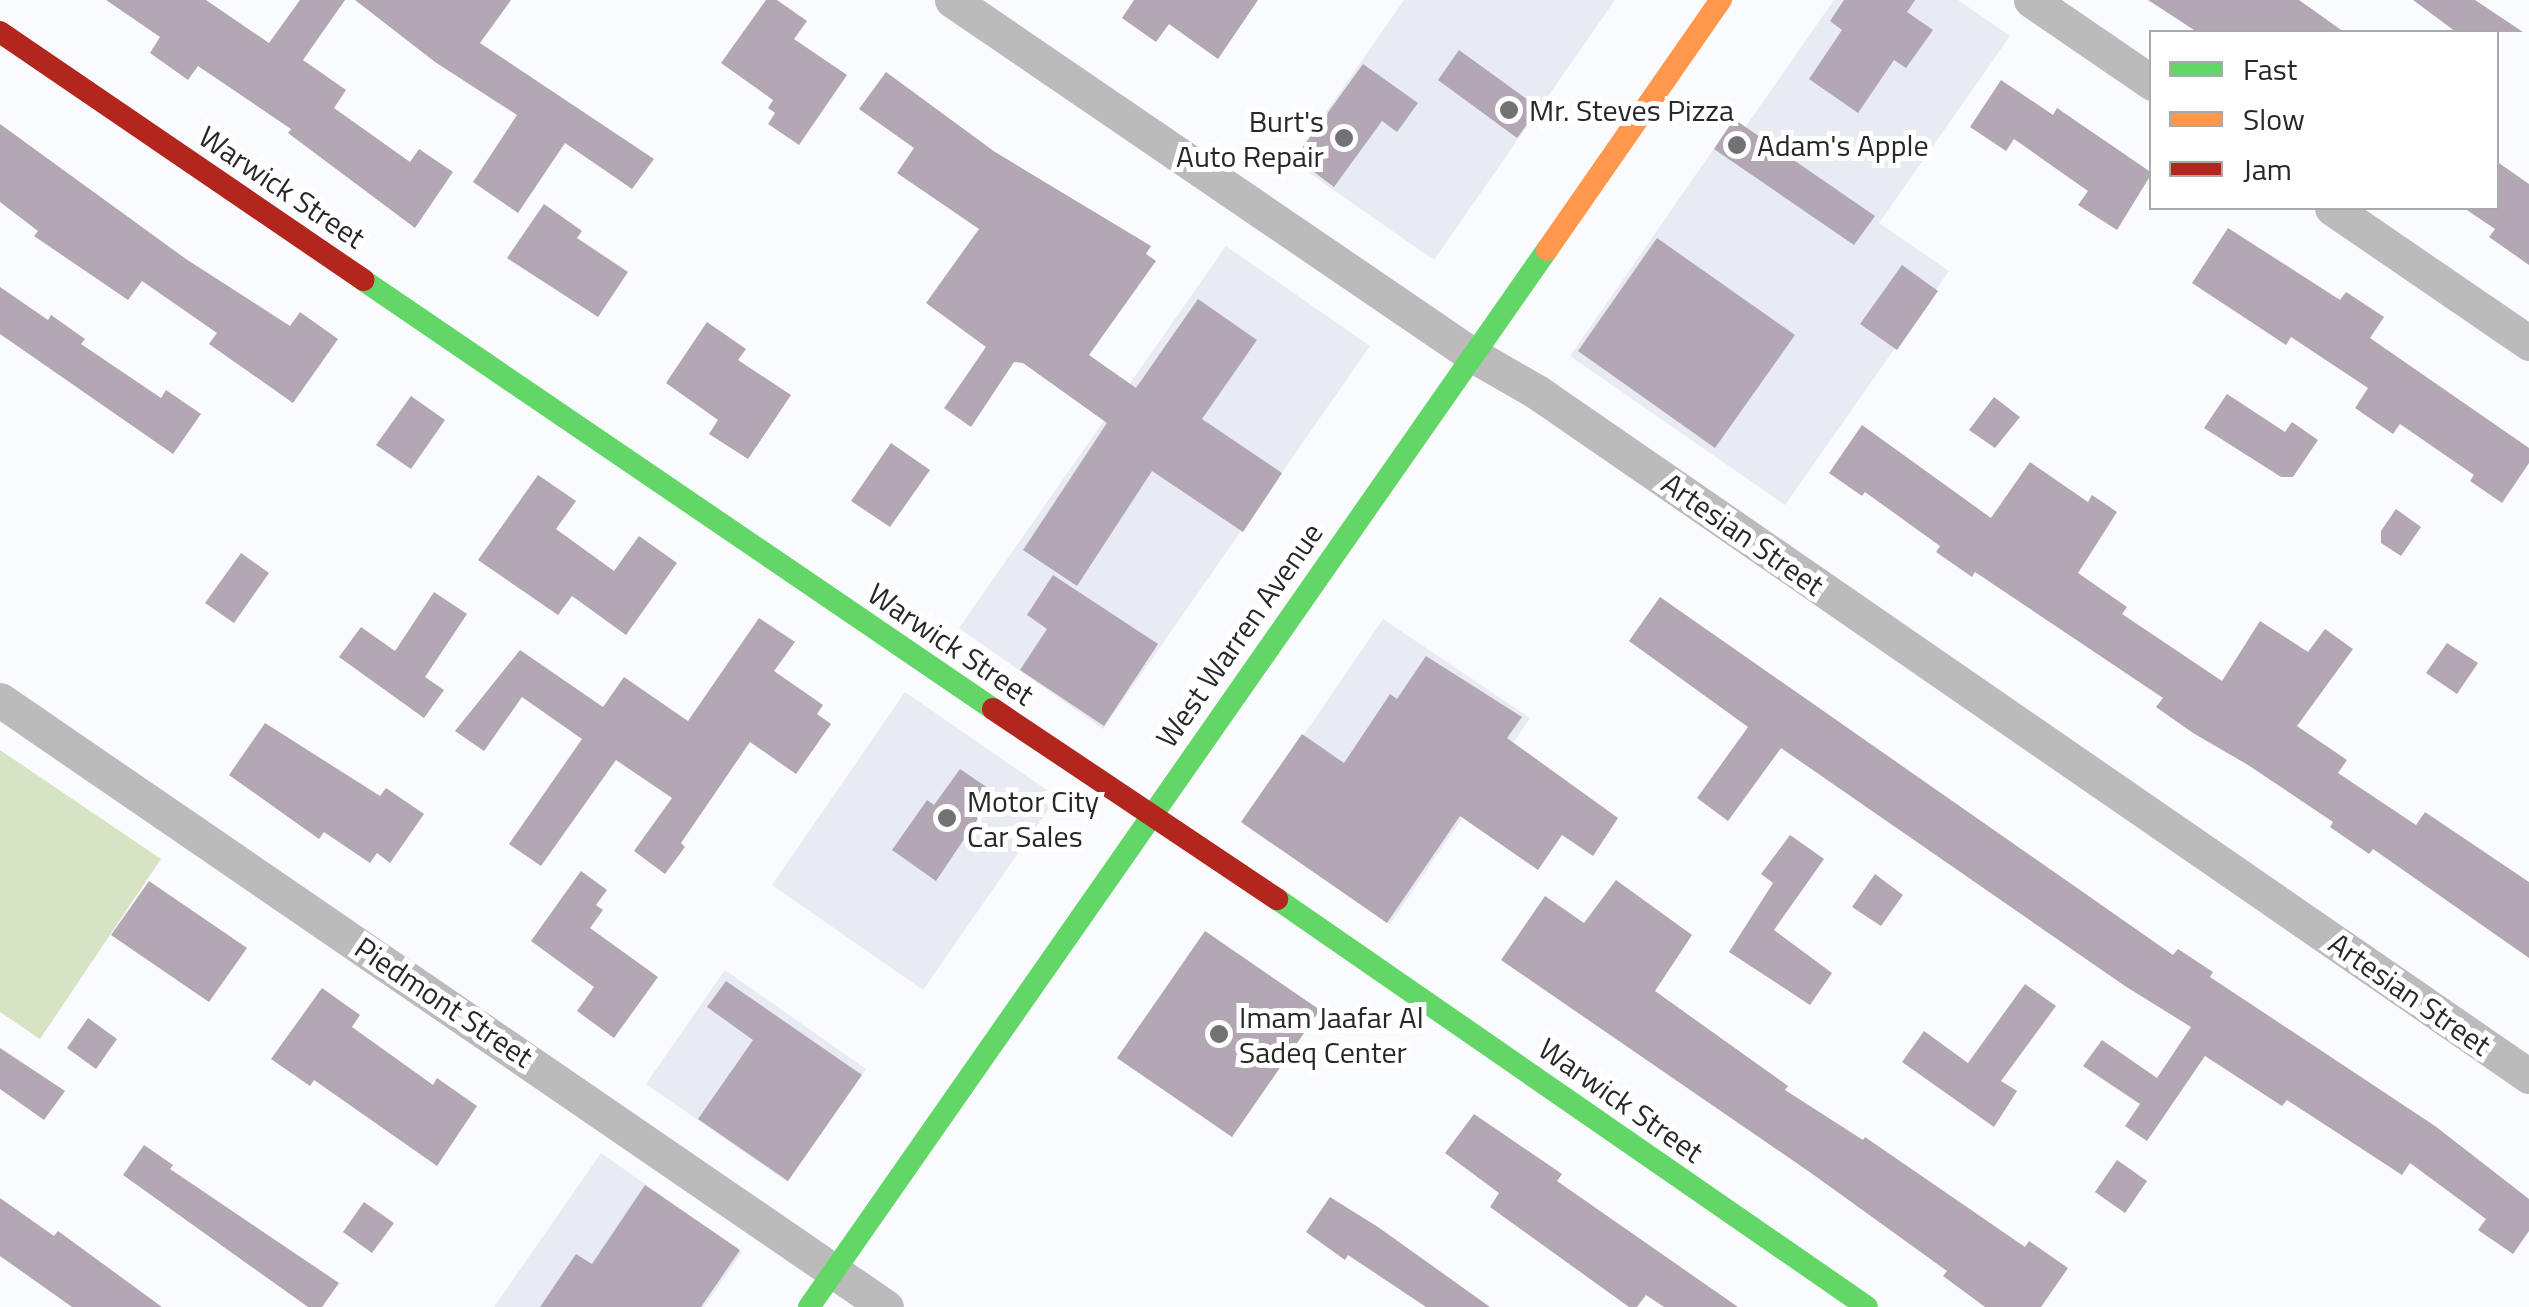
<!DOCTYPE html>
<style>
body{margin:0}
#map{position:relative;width:2529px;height:1307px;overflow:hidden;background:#fafbfe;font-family:"Titillium Web",sans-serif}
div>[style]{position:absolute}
.built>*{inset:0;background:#e9ebf3}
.green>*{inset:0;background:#d6e4c3}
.building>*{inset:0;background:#b2a7b3}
.street>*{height:35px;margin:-17.5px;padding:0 17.5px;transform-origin:17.5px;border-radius:17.5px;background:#bcbbbc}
.fast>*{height:22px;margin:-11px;padding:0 11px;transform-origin:11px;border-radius:11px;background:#63d668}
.slow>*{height:22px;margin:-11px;padding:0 11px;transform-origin:11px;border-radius:11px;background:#ff974d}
.jam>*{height:22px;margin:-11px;padding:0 11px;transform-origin:11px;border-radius:11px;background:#b3261e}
.dots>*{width:28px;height:28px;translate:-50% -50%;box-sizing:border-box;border:5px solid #fff;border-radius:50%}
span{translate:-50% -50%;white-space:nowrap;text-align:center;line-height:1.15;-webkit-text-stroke:10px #fff;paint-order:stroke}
.poi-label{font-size:30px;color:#28282a}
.left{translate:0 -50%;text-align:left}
.right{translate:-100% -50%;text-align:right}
.street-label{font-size:30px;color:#28282a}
.legend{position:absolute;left:2149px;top:30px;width:350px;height:180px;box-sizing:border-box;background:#fff;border:2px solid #a9a9aa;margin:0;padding:12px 18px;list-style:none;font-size:30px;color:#28282a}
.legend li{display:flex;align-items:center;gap:20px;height:50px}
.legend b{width:50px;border:2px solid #a9a9aa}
</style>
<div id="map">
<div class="built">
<div style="clip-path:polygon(1404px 0,1615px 0,1434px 260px,1292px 161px)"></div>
<div style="clip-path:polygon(1834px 0,1958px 0,2010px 36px,1879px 223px,1949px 271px,1785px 505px,1570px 356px,1733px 121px,1744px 129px)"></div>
<div style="clip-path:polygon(1226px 246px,1370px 346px,1103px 729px,959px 628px)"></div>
<div style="clip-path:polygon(1383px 619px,1530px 718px,1390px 924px,1243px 824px)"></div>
<div style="clip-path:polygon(905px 692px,1057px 797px,923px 990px,772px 885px)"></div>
<div style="clip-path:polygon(725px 970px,866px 1069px,787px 1182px,646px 1084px)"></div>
<div style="clip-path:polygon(601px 1153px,742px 1252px,704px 1307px,494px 1307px)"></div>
</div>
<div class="green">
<div style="clip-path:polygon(0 750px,161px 859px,40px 1039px,0 1012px)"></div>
</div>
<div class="building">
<div style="clip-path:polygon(106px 0,206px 0,269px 43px,300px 0,345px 0,303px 60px,346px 90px,334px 108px,410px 162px,419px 149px,453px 172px,415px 228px,288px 133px,291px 129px,198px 66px,188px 80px,150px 53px,160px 37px)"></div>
<div style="clip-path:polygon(355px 0,511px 0,480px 43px,654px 159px,632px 189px,565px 143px,518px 213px,473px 182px,517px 115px,435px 62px)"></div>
<div style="clip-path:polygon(766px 0,777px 0,807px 21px,794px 39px,847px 75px,799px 145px,768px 124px,775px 113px,768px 108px,773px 100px,721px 63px)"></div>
<div style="clip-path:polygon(1134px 0,1258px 0,1218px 59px,1169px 24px,1156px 42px,1122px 18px)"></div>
<div style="clip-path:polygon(1844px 0,1915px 0,1907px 12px,1933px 30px,1906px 68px,1894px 60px,1858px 113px,1809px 79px,1842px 30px,1830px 21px)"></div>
<div style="clip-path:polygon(2148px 0,2299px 0,2344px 32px,2197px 32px)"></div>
<div style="clip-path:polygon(2413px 0,2475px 0,2523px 32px,2456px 32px)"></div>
<div style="clip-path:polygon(1459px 50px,1539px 108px,1517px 138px,1438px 80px)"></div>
<div style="clip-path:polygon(1363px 64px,1418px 103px,1397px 132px,1382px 121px,1334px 187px,1295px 158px)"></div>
<div style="clip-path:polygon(886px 72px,995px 152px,1151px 246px,1146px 254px,1156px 261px,1089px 355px,1136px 388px,1198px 299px,1257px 340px,1202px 419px,1282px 473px,1243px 532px,1152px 471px,1077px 586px,1023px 550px,1107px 423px,1023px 363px,1014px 362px,971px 427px,944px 408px,986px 347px,926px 303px,979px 229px,897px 173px,914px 148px,859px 109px)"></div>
<div style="clip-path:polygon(2001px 80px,2053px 115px,2057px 108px,2152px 173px,2117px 230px,2078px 205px,2088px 191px,2014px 139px,2006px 151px,1970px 127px)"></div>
<div style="clip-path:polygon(1734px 119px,1875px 216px,1854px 245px,1714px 149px)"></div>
<div style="clip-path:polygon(0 124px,186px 259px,290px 326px,300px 312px,338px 339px,293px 403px,209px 344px,217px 333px,142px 281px,128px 300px,34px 236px,38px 231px,0 202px)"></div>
<div style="clip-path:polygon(2496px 161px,2529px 184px,2529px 265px,2489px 237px,2495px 229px,2464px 208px,2496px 208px)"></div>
<div style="clip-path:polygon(544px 204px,582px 231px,577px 238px,628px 272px,598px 317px,507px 258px)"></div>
<div style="clip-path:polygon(2228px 228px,2340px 300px,2346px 292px,2384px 317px,2370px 338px,2529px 448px,2529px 463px,2502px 503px,2470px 481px,2474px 475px,2400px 424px,2393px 434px,2355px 408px,2368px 388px,2291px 337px,2286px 345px,2192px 283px)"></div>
<div style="clip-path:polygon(1657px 238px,1795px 335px,1715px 448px,1578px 351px)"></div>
<div style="clip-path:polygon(1902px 265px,1938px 291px,1897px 350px,1860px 324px)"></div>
<div style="clip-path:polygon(0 287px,48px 320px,51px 315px,85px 339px,81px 344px,161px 398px,166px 390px,201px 414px,173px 454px,0 334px)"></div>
<div style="clip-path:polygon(707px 322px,746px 349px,738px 360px,791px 395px,748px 459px,709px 434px,718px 420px,666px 383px)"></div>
<div style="clip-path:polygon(2227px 394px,2285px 432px,2292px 422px,2318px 440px,2293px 477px,2281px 477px,2204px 428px)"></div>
<div style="clip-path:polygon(411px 396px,445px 420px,411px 469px,376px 445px)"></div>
<div style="clip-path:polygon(1994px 397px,2020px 417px,1995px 448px,1969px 430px)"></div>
<div style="clip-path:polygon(1862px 425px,1991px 518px,2030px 462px,2088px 502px,2092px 495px,2117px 512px,2078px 573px,2127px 607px,2122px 614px,2222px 681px,2260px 621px,2308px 652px,2325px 629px,2353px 649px,2297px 726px,2347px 760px,2338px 773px,2416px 825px,2425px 812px,2529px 882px,2529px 958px,2373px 849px,2369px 854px,2330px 827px,2333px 822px,2248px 765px,2193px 733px,2156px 707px,2163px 698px,1975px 572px,1972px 577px,1936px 552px,1940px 546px,1865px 492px,1862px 496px,1829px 473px)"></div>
<div style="clip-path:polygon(891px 443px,930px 470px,890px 527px,851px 501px)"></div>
<div style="clip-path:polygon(538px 475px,576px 501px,556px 529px,614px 571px,639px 536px,677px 563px,626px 635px,572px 596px,558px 615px,478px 560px)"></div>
<div style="clip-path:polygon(2396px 509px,2421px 527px,2401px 556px,2381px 543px,2381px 531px)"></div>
<div style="clip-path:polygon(241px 553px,269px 573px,234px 623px,205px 603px)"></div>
<div style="clip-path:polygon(1053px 575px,1158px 644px,1104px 726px,1020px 670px,1047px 629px,1027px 615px)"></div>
<div style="clip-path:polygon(434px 592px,467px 614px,425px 677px,444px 690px,424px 718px,339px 657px,361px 627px,395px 651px)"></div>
<div style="clip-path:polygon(1660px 597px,2173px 955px,2178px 949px,2213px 972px,2210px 977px,2435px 1126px,2529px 1199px,2529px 1231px,2513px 1254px,2478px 1230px,2486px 1219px,2410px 1163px,2402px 1175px,2287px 1100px,2282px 1106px,2205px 1056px,2147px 1141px,2125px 1126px,2140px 1104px,2083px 1066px,2102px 1040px,2157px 1078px,2191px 1027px,2125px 986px,1781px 748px,1728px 821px,1697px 798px,1748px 727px,1629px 641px)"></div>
<div style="clip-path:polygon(759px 618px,795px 642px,774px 671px,823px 705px,817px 714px,831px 724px,796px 774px,750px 742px,681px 843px,685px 847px,665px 874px,634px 851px,672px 798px,616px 760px,541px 866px,509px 844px,582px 739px,522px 697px,484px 751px,455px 731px,520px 650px,603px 707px,624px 677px,688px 721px)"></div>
<div style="clip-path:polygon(2447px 643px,2478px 663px,2457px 694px,2426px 673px)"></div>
<div style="clip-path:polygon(1426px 656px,1522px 717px,1507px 738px,1618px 818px,1593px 856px,1562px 835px,1538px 870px,1460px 816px,1387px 923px,1241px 822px,1302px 734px,1344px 763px,1390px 694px,1397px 699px)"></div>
<div style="clip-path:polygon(265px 723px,380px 796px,386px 788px,424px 814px,390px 863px,377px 853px,370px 863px,324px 832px,319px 839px,229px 775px)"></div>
<div style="clip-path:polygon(960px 769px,988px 788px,989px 802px,936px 881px,892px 850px,927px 800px,934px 805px)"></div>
<div style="clip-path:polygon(1790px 835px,1824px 859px,1774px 930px,1832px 973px,1810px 1005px,1729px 952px,1773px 883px,1761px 874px)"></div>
<div style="clip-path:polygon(581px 871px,607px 890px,596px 905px,603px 910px,590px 928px,658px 977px,614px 1038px,577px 1011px,594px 987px,531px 941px)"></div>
<div style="clip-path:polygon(1875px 874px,1903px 895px,1881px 926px,1852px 907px)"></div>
<div style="clip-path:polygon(1616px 880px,1692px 935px,1655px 991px,1788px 1086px,1785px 1090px,1863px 1140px,1865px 1137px,2025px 1247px,2029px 1241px,2068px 1268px,2041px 1307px,1985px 1307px,1943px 1276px,1947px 1271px,1811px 1173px,1501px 960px,1545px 896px,1584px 923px)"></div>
<div style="clip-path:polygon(149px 881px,247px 948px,209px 1002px,111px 935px)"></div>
<div style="clip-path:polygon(1205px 931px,1320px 1010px,1232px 1137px,1117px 1058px)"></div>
<div style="clip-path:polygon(726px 981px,862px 1075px,788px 1181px,698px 1119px,753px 1040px,707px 1007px)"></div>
<div style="clip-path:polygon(2025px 984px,2056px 1006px,2001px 1081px,2017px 1091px,1994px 1127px,1902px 1062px,1924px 1031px,1968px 1063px)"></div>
<div style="clip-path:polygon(322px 988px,360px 1015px,352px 1027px,433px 1085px,437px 1078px,477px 1106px,437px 1166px,314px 1080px,310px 1086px,271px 1059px)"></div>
<div style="clip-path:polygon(88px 1018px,117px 1039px,96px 1069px,67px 1048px)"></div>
<div style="clip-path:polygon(0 1048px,65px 1091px,44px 1120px,0 1089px)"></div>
<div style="clip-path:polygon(1474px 1114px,1562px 1174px,1557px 1181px,1738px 1307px,1664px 1307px,1646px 1295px,1637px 1307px,1629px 1307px,1490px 1207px,1499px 1193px,1445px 1153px)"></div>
<div style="clip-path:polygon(144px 1145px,173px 1165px,170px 1169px,339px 1283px,322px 1307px,308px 1307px,123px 1175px)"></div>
<div style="clip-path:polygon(2117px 1160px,2147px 1181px,2125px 1213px,2095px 1192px)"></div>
<div style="clip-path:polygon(645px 1185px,740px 1250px,701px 1307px,540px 1307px,576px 1254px,592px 1264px)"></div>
<div style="clip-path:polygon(1330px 1197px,1378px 1227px,1490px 1307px,1426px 1307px,1348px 1255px,1345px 1260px,1306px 1232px)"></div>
<div style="clip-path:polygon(0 1198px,54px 1236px,58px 1231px,162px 1307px,72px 1307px,0 1256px)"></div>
<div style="clip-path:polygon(364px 1202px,394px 1223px,372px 1253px,343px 1232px)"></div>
</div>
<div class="street">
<div style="left:952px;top:0;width:628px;rotate:34.3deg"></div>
<div style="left:1471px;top:354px;width:76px;rotate:29.9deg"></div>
<div style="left:1537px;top:392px;width:1205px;rotate:34.59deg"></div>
<div style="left:2031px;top:0;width:147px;rotate:34.4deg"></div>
<div style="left:2332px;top:208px;width:239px;rotate:34.4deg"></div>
<div style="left:0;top:700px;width:1074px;rotate:34.42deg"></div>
</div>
<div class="fast">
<div style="left:363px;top:280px;width:762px;rotate:34.25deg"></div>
<div style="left:1277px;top:899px;width:717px;rotate:34.66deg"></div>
<div style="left:809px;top:1307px;width:1289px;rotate:-55.08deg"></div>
</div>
<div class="slow">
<div style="left:1547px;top:250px;width:305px;rotate:-55.2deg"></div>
</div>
<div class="jam">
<div style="left:0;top:32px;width:440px;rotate:34.3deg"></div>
<div style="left:993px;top:709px;width:342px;rotate:33.8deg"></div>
</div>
<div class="dots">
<div style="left:1509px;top:110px;background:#727274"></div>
<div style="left:1344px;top:138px;background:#727274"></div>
<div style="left:1737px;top:145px;background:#727274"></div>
<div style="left:947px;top:818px;background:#727274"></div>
<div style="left:1219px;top:1034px;background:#727274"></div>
</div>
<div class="poi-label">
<span class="left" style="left:1529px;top:110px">Mr. Steves Pizza</span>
<span class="right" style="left:1324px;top:138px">Burt's<br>Auto Repair</span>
<span class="left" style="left:1757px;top:145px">Adam's Apple</span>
<span class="left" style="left:967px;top:818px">Motor City<br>Car Sales</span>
<span class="left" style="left:1239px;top:1034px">Imam Jaafar Al<br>Sadeq Center</span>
</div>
<div class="street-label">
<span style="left:282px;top:187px;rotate:34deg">Warwick Street</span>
<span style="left:1743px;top:534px;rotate:35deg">Artesian Street</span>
<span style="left:1239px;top:635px;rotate:-55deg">West Warren Avenue</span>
<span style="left:951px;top:644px;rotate:34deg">Warwick Street</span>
<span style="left:2410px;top:994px;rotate:35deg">Artesian Street</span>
<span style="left:444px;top:1002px;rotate:34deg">Piedmont Street</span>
<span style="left:1621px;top:1100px;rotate:35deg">Warwick Street</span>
</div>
<ul class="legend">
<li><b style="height:12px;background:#63d668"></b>Fast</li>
<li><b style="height:12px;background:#ff974d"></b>Slow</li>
<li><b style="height:12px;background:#b3261e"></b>Jam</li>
</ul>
</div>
